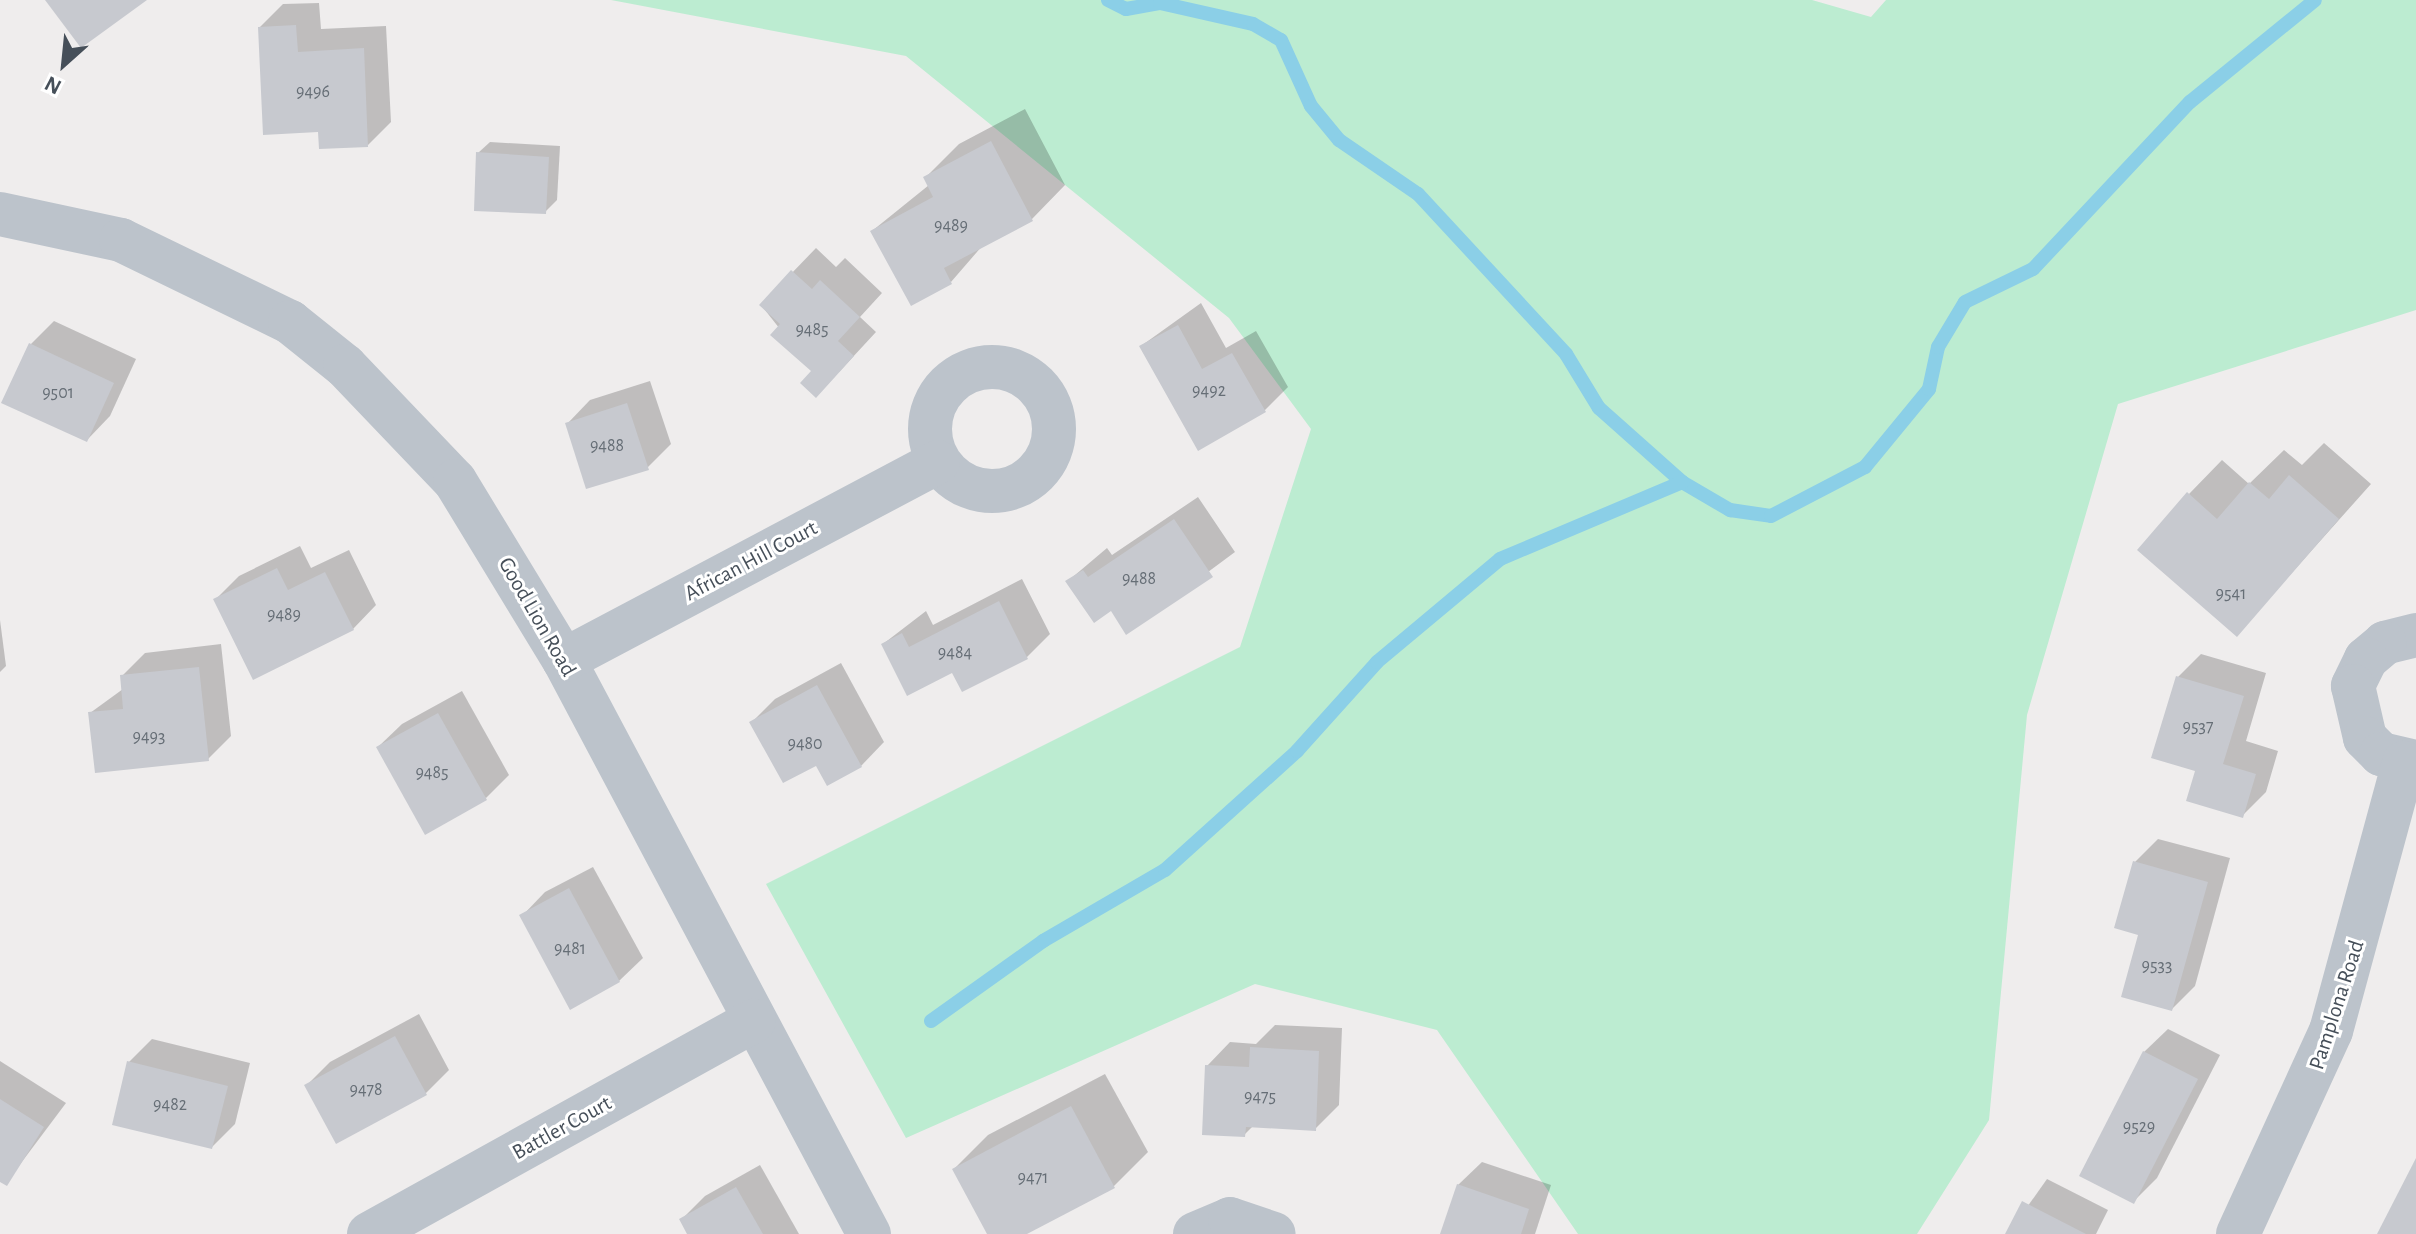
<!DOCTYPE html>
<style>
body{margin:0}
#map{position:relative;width:2416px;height:1234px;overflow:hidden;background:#efeded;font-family:"Alegreya Sans",sans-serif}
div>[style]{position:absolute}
.green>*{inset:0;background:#bcecd1}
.shadow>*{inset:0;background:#0003}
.stream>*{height:14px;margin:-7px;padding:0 7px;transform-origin:7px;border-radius:7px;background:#8bcfe7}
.building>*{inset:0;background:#c7c9cf}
.minor>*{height:44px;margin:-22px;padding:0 22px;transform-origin:22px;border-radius:22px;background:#bcc3cb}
.minor>.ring{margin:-22px;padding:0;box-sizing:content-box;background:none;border:44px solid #bcc3cb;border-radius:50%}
span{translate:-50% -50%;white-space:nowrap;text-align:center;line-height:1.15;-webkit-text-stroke:6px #fff;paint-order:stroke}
.number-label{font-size:18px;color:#666e76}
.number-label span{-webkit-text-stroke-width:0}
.street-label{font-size:22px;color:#464f59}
.north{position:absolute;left:24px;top:24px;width:80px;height:80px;-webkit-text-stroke:6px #fff;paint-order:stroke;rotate:207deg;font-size:22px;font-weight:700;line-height:32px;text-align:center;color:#464f59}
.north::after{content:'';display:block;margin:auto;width:28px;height:36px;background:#464f59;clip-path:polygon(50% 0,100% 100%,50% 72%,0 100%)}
</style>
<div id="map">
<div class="green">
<div style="clip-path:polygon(611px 0,1812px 0,1871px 17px,1886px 0,2416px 0,2416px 310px,2118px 404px,2027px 715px,1989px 1120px,1917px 1234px,1578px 1234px,1437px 1030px,1255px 984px,906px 1138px,766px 884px,1240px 647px,1311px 429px,1229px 318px,906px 56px)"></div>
</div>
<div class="shadow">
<div style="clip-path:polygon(319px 3px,321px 29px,386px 26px,391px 122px,368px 145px,319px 130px,260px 27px,283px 4px)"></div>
<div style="clip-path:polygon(1025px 109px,1065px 185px,1032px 219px,983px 245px,951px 282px,872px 231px,929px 185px,925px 178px,959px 144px)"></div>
<div style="clip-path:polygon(490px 142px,560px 146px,557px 200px,545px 212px,478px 153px)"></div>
<div style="clip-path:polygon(816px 248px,836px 267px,845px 258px,882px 293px,860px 317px,876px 332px,839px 372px,813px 371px,761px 305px)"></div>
<div style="clip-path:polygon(1201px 303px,1226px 348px,1256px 331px,1288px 387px,1265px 410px,1199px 448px,1141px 346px)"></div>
<div style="clip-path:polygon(54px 321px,136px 359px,110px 416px,87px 440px,30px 345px)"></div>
<div style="clip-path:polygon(650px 381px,671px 444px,647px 468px,567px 424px,590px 400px)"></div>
<div style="clip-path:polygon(2324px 443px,2371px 484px,2237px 634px,2189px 494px,2222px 460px,2249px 484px,2284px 450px,2302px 465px)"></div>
<div style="clip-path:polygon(1198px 497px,1235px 552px,1127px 632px,1111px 609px,1068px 581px,1107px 548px,1112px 555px)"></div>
<div style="clip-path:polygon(300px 546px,311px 568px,349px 550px,376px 605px,353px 629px,216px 599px,239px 576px)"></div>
<div style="clip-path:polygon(1022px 579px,1050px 634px,1027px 657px,953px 670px,883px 644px,926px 611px,933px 625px)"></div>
<div style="clip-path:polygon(0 620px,6px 666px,0 672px)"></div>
<div style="clip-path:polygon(221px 644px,231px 736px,208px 759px,90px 713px,123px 689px,122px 676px,145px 653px)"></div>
<div style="clip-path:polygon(2201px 654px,2266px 673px,2246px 741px,2278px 751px,2266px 792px,2242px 816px,2197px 770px,2178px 677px)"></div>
<div style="clip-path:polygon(841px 663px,884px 742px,861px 766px,817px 763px,752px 722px,775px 699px)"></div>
<div style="clip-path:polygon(462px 691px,509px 775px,486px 798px,378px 747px,402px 724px)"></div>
<div style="clip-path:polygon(2158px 839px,2230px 858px,2195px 986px,2172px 1009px,2140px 934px,2135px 862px)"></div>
<div style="clip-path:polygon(593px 867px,643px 958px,619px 981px,522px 916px,545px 892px)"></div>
<div style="clip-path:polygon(419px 1014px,449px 1070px,426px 1093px,307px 1085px,330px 1062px)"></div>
<div style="clip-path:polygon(1275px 1025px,1342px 1028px,1339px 1105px,1315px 1129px,1254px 1125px,1244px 1135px,1207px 1066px,1230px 1042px,1256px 1044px)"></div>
<div style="clip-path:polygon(2168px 1029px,2220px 1055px,2157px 1178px,2134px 1201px,2144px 1052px)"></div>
<div style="clip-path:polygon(152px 1039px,250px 1063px,235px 1124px,212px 1147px,129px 1062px)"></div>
<div style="clip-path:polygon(0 1061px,66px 1103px,6px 1183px,0 1179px)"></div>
<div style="clip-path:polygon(1105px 1074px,1148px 1152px,1114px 1186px,1023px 1234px,989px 1234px,954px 1169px,988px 1135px)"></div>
<div style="clip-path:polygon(1482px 1162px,1551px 1185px,1535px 1234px,1442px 1234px,1458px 1185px)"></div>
<div style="clip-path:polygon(760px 1165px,799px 1234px,689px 1234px,681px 1220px,705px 1196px)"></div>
<div style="clip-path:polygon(2047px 1179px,2108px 1210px,2096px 1234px,2008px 1234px)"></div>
</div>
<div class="stream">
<div style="left:1108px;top:0;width:20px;rotate:27deg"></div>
<div style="left:1126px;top:9px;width:35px;rotate:-10deg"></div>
<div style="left:1160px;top:3px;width:95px;rotate:12.7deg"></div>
<div style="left:1253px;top:24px;width:32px;rotate:30deg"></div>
<div style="left:1281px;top:40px;width:72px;rotate:65.6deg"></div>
<div style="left:1311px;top:106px;width:44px;rotate:50.5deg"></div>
<div style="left:1339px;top:140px;width:96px;rotate:34.4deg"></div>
<div style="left:1418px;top:194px;width:218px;rotate:47.2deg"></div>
<div style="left:1566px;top:354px;width:63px;rotate:58.6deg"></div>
<div style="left:1599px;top:408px;width:111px;rotate:41.7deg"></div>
<div style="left:1682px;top:482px;width:56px;rotate:30.3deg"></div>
<div style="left:1730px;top:510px;width:41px;rotate:8.3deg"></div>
<div style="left:1771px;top:516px;width:106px;rotate:-27.5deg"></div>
<div style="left:1865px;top:467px;width:101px;rotate:-50.6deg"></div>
<div style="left:1929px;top:389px;width:43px;rotate:-77.9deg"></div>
<div style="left:1938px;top:347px;width:52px;rotate:-59deg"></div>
<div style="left:1965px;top:302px;width:76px;rotate:-25.9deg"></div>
<div style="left:2033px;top:269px;width:229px;rotate:-46.8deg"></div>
<div style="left:2190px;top:102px;width:161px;rotate:-39.2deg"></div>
<div style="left:931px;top:1021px;width:138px;rotate:-35.5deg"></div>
<div style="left:1043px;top:941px;width:141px;rotate:-30.2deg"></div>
<div style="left:1165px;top:870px;width:178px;rotate:-42deg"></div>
<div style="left:1297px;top:751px;width:120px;rotate:-48deg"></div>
<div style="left:1377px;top:662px;width:160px;rotate:-39.9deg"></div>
<div style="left:1500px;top:559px;width:198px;rotate:-22.9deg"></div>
</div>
<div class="building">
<div style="clip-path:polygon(45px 0,147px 0,81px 48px)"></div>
<div style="clip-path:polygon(296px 25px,298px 52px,364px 48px,368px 147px,319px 149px,318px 132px,263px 135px,258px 27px)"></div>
<div style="clip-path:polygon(991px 141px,1033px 221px,944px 268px,952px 284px,911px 306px,870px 231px,933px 197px,923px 177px)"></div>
<div style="clip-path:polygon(476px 152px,549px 157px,546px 214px,474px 211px)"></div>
<div style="clip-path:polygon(791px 270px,812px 289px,820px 280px,860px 317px,838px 341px,854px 356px,816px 398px,800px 383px,811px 371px,770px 335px,780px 324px,759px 305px)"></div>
<div style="clip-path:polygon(1178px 325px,1202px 369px,1232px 353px,1266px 412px,1198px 451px,1139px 346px)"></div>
<div style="clip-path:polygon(29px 343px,114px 383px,87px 442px,1px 403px)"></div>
<div style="clip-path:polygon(627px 403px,649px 470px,586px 489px,565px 423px)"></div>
<div style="clip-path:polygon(2289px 475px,2339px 519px,2237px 637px,2137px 550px,2187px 492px,2217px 519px,2249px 482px,2269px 499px)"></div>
<div style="clip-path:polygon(1174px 519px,1213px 577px,1126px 635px,1111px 611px,1094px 623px,1065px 581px,1083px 570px,1088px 577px)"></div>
<div style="clip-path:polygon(277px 568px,288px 590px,325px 572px,354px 630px,253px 680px,213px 599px)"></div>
<div style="clip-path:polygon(999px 601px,1028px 659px,962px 692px,952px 673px,907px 696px,881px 644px,902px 633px,909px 647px)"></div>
<div style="clip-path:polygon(199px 667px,209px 761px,95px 773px,88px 712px,123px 709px,120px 675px)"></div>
<div style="clip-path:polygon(2176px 676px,2244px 696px,2223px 764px,2256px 774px,2243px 818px,2186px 801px,2195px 771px,2151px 758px)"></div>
<div style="clip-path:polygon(817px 685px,862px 767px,827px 786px,816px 766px,783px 783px,749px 722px)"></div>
<div style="clip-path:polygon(438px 713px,487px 800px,425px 835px,376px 747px)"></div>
<div style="clip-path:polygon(2133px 861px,2208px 882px,2172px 1011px,2121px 997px,2138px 935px,2114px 928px)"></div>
<div style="clip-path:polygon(569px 888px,620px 982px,570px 1010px,519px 915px)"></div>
<div style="clip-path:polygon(395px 1036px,427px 1095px,336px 1144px,304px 1085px)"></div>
<div style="clip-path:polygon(1250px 1047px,1319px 1051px,1316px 1131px,1246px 1127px,1245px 1137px,1202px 1135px,1205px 1065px,1249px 1067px)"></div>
<div style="clip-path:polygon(2143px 1051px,2198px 1079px,2134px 1204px,2079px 1176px)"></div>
<div style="clip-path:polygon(127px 1061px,228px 1086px,212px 1149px,112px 1125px)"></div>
<div style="clip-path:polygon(0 1099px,44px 1127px,7px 1186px,0 1182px)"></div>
<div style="clip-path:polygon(1071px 1106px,1115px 1188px,1027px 1234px,987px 1234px,952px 1169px)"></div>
<div style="clip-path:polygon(2416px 1158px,2416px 1234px,2377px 1234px)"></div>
<div style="clip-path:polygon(1457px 1184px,1529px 1209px,1521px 1234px,1440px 1234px)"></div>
<div style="clip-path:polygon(736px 1187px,763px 1234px,687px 1234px,679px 1219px)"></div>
<div style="clip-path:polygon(2022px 1201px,2086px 1234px,2005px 1234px)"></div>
</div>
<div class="minor">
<div style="left:0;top:214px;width:124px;rotate:12.1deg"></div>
<div style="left:121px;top:240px;width:188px;rotate:25.9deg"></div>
<div style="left:290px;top:322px;width:70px;rotate:38.7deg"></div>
<div style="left:345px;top:366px;width:159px;rotate:46.3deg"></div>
<div style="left:455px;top:481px;width:210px;rotate:58.7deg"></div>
<div style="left:564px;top:660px;width:650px;rotate:62.02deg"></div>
<div class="ring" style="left:930px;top:367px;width:80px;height:80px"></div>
<div style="left:2416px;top:635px;width:32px;rotate:166deg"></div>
<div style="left:2385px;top:643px;width:25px;rotate:140deg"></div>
<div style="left:2366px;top:659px;width:30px;rotate:116deg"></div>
<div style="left:2353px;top:686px;width:53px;rotate:77deg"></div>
<div style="left:2365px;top:738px;width:23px;rotate:45deg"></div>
<div style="left:2381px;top:754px;width:36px;rotate:13deg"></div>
<div style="left:564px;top:660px;width:423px;rotate:-27.9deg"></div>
<div style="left:369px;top:1234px;width:440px;rotate:-29deg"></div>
<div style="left:1195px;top:1234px;width:38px;rotate:-23deg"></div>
<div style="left:1230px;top:1219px;width:46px;rotate:18.8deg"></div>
<div style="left:2238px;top:1234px;width:223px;rotate:-65.4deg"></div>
<div style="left:2331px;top:1031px;width:278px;rotate:-74.8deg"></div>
</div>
<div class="number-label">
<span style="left:313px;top:92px">9496</span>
<span style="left:951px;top:226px">9489</span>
<span style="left:812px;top:330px">9485</span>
<span style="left:1209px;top:391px">9492</span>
<span style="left:58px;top:393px">9501</span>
<span style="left:607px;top:446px">9488</span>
<span style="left:1139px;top:579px">9488</span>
<span style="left:2231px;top:594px">9541</span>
<span style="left:284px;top:615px">9489</span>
<span style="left:955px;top:653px">9484</span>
<span style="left:2198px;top:727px">9537</span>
<span style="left:149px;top:737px">9493</span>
<span style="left:805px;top:744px">9480</span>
<span style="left:432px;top:773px">9485</span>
<span style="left:570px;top:949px">9481</span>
<span style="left:2157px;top:966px">9533</span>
<span style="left:366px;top:1090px">9478</span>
<span style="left:1260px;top:1097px">9475</span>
<span style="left:170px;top:1105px">9482</span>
<span style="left:2139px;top:1127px">9529</span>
<span style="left:1033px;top:1178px">9471</span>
</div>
<div class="street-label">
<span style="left:751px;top:561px;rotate:-28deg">African Hill Court</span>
<span style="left:537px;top:617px;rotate:60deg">Good Lion Road</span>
<span style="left:2337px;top:1005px;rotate:-72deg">Pamplona Road</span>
<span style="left:562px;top:1128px;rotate:-29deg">Battler Court</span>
</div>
<div class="north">N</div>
</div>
